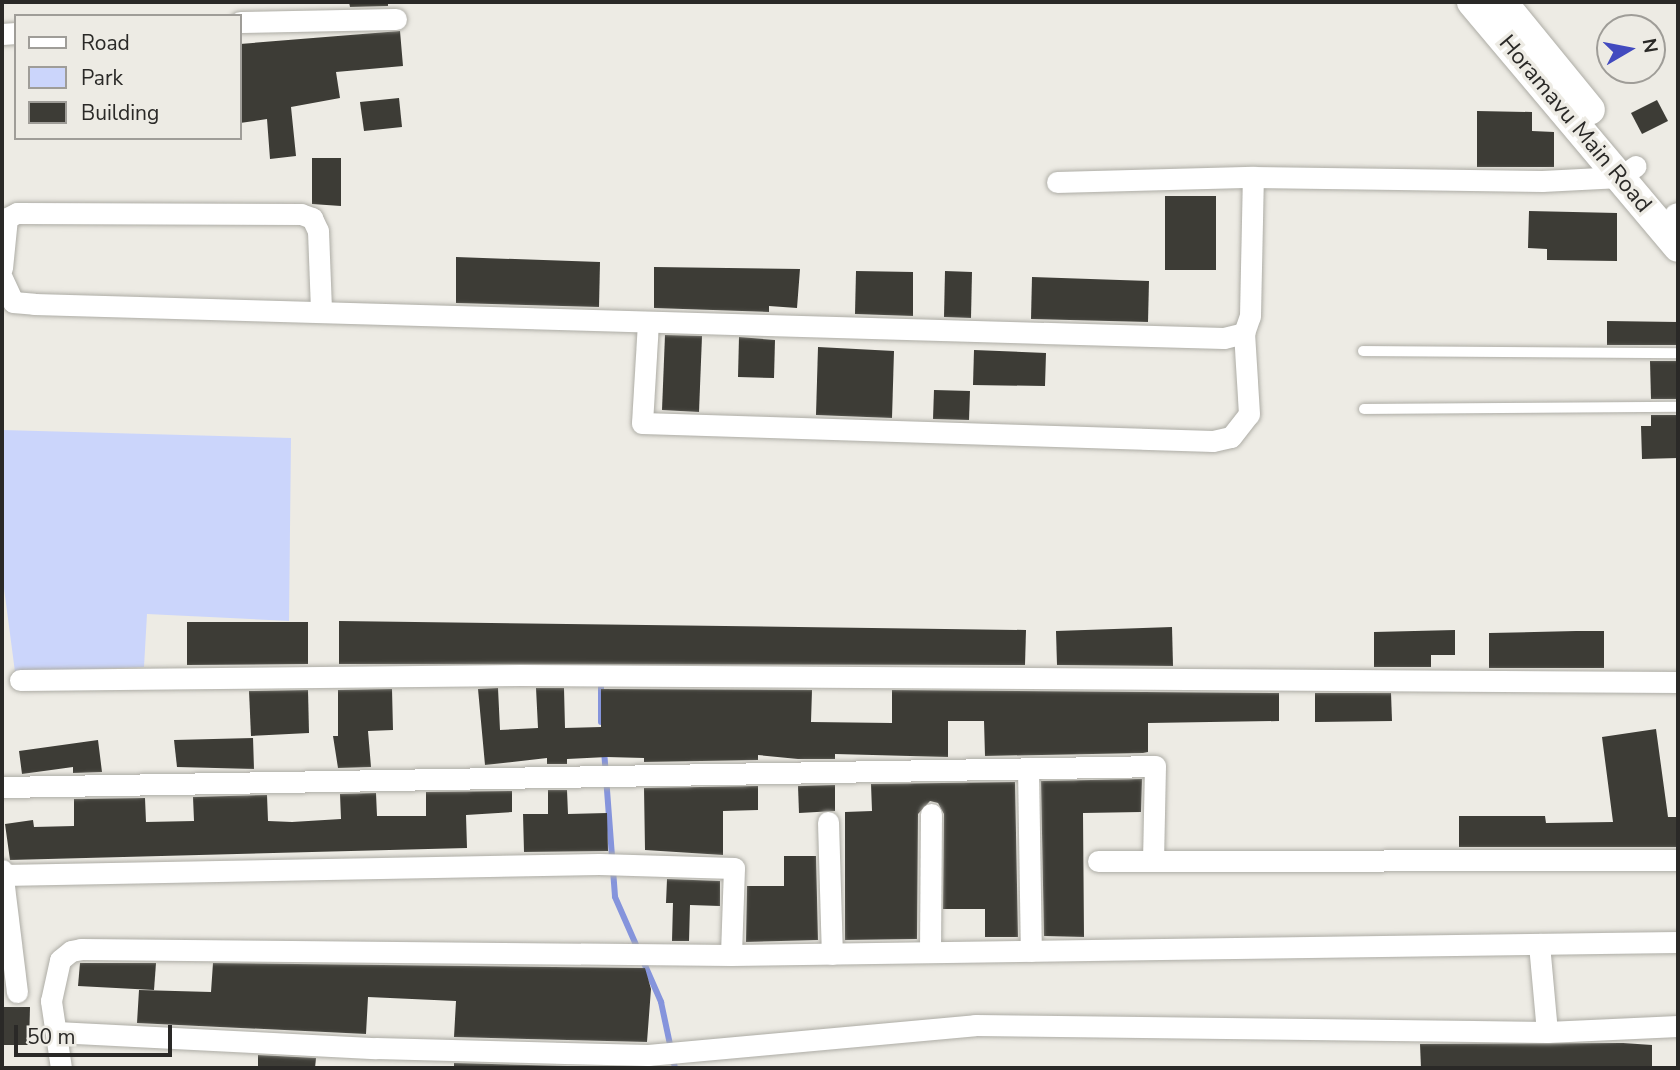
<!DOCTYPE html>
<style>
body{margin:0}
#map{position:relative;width:1680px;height:1070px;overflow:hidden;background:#edebe4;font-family:"Nunito Sans",sans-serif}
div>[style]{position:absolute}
.green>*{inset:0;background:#cbd5fb}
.stream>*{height:6px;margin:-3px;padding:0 3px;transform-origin:3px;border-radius:3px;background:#8594dc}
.building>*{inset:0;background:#3d3c36}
.roads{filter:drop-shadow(0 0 2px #adaca5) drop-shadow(0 0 2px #adaca5)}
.service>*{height:10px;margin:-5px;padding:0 5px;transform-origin:5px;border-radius:5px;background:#fff}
.minor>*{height:21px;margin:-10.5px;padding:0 10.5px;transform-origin:10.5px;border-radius:10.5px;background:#fff}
.secondary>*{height:30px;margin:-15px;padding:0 15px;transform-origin:15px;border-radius:15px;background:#fff}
span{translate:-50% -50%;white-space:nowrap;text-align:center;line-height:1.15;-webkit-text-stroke:7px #edebe4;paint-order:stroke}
.street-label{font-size:23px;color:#2a2927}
.frame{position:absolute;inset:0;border:4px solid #2a2927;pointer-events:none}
.legend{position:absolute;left:14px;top:14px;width:228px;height:126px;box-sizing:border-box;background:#edebe4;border:2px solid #9f9d98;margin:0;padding:9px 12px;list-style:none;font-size:21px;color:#2a2927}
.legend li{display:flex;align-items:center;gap:14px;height:35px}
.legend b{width:35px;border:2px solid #9f9d98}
.north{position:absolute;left:1596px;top:14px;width:70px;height:70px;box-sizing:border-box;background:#edebe4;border:2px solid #9f9d98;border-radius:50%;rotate:80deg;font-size:19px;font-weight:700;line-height:28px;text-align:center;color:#2a2927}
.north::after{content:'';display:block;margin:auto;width:24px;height:32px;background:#424abf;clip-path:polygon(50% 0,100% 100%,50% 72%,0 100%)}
.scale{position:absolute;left:14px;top:1025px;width:158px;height:32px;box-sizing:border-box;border:4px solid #2a2927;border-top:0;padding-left:9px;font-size:21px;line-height:24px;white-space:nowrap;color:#2a2927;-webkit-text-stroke:5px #edebe4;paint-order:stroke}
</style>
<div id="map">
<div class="green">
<div style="clip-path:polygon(2px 430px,291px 438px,289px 621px,147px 614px,144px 667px,15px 672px,2px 573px)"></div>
</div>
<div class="stream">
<div style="left:601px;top:680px;width:42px;rotate:90deg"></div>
<div style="left:604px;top:750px;width:147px;rotate:85.7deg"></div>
<div style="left:615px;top:897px;width:115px;rotate:66.3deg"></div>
<div style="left:661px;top:1002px;width:67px;rotate:78deg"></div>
</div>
<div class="building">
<div style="clip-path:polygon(349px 2px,388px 2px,388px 6px,350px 7px)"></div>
<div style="clip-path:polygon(400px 31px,403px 66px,336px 72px,340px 98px,291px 107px,296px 156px,270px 159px,267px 119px,240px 123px,240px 44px)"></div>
<div style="clip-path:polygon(399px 98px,402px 127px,364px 131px,360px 102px)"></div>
<div style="clip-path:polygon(1657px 100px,1668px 121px,1642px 134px,1631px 113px)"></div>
<div style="clip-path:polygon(1477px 111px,1532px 112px,1532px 131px,1554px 132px,1554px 167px,1477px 167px)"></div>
<div style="clip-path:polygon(312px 158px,341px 158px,341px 206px,312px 204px)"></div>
<div style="clip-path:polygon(1165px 196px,1216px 196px,1216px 270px,1165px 270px)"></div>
<div style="clip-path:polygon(1529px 211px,1617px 213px,1617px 261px,1547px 260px,1547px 249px,1528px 248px)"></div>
<div style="clip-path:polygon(456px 257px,600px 262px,599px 307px,456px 303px)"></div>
<div style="clip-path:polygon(654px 267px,800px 269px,797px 308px,769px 306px,769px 312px,654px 308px)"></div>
<div style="clip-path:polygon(856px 271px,913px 272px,913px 316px,855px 314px)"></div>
<div style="clip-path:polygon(945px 271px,972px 272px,971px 318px,944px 317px)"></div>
<div style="clip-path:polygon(1032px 277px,1149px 281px,1148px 322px,1031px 319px)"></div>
<div style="clip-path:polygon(1607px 321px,1678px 322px,1678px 345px,1607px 345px)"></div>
<div style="clip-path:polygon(665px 335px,702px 336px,699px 412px,662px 410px)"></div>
<div style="clip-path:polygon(739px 337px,775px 340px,774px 378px,738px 377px)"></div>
<div style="clip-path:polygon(818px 347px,894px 351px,892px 418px,816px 415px)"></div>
<div style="clip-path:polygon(974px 350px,1046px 353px,1045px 386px,973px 385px)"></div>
<div style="clip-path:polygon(1650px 361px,1678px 361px,1678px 399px,1651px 399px)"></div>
<div style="clip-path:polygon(934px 390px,970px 391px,969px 420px,933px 419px)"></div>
<div style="clip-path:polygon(1651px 415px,1678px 415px,1678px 458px,1642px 459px,1641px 426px,1651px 426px)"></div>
<div style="clip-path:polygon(339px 621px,1026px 630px,1025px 665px,339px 664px)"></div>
<div style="clip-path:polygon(187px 622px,308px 622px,308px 664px,187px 665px)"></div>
<div style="clip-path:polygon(1172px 627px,1173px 666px,1057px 665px,1056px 631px)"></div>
<div style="clip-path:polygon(1455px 630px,1455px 655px,1431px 655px,1431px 667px,1374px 667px,1374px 632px)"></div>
<div style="clip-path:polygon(1576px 631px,1604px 631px,1604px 668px,1489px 668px,1489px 633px)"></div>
<div style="clip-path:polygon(498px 688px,500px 730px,538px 728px,536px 688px,564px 688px,565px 728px,601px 727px,601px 689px,812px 690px,811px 722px,892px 723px,892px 690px,1279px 693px,1279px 721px,1148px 723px,1148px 752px,1143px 753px,985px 756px,984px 721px,948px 721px,948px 757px,835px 754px,835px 759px,798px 759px,758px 755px,758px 760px,644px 762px,644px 758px,607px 757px,567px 759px,567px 764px,547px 764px,547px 758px,485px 765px,478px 689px)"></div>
<div style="clip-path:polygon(392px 689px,393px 730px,368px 731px,371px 767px,338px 768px,333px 736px,338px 736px,338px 690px)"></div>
<div style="clip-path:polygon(308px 690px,309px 733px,251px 736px,249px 691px)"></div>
<div style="clip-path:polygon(1315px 693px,1391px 693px,1392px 721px,1315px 722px)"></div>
<div style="clip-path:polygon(1656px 729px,1668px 817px,1678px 817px,1678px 847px,1459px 847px,1459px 816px,1545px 816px,1546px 823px,1613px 822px,1602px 737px)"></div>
<div style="clip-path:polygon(253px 738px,254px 769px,177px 767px,174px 740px)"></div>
<div style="clip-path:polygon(98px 740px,102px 772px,73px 773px,73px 767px,22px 774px,19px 751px)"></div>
<div style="clip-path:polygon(1142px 779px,1141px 812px,1083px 813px,1084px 937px,1044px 936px,1041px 781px)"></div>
<div style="clip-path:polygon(1015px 782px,1018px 937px,985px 937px,985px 909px,943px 909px,944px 814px,938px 803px,930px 801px,918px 814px,917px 939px,845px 940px,845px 812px,872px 811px,871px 784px)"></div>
<div style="clip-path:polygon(835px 785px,835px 811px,799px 813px,798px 786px)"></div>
<div style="clip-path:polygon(758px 786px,758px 810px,723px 811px,723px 855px,645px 850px,644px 788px)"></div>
<div style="clip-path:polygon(548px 790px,567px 790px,568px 814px,607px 813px,608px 851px,524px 852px,523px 814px,548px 814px)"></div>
<div style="clip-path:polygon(512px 791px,512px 812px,466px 815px,467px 848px,10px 860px,5px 824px,33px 820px,34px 827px,74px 826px,74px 799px,145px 798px,146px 822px,194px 821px,193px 797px,267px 795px,268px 821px,292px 822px,341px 819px,340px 794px,376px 793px,377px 816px,426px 816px,426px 792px)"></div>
<div style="clip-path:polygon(784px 856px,816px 856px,818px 940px,746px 942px,747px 886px,784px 886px)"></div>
<div style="clip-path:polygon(667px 879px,720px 881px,720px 906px,690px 905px,689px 941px,672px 941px,673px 903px,666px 903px)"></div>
<div style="clip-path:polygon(80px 963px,156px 963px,154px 990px,78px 986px)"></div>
<div style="clip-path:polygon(213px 963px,645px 968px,651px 989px,647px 1042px,454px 1037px,456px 1001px,368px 997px,366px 1034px,137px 1023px,139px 990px,211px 992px)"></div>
<div style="clip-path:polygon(2px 1007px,30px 1007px,29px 1045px,2px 1045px)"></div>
<div style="clip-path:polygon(1623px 1043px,1652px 1045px,1652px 1068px,1421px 1068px,1420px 1044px)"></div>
<div style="clip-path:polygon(258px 1055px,316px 1058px,315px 1068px,258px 1068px)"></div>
<div style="clip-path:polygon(454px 1063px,646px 1068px,454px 1068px)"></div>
</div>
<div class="roads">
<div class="service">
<div style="left:1363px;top:351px;width:315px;rotate:0.4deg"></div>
<div style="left:1364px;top:409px;width:314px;rotate:-0.4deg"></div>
</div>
<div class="minor">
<div style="left:240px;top:22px;width:156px;rotate:-1.1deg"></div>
<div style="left:2px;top:34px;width:14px;rotate:-4deg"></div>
<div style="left:1057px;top:182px;width:196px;rotate:-1.5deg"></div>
<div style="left:1675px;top:214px;width:3px;rotate:-18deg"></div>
<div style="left:2px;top:268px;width:50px;rotate:-84.3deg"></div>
<div style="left:7px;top:218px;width:11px;rotate:-27deg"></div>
<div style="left:17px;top:213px;width:284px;rotate:0.2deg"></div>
<div style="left:301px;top:214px;width:12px;rotate:20deg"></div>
<div style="left:312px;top:218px;width:14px;rotate:65deg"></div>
<div style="left:318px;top:231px;width:79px;rotate:87.8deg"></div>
<div style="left:2px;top:278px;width:26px;rotate:65deg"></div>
<div style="left:13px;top:302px;width:21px;rotate:5deg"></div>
<div style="left:34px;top:304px;width:1190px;rotate:1.64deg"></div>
<div style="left:1224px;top:338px;width:21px;rotate:-14deg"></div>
<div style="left:1244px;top:333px;width:18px;rotate:-71deg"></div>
<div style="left:1250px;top:316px;width:139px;rotate:-88.8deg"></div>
<div style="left:1253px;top:177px;width:289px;rotate:0.8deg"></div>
<div style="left:1542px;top:181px;width:78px;rotate:-2.9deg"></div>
<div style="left:1620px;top:177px;width:19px;rotate:-35deg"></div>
<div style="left:648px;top:322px;width:101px;rotate:93.4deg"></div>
<div style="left:642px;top:423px;width:571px;rotate:1.81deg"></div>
<div style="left:1213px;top:441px;width:18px;rotate:-13deg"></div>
<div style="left:1231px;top:437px;width:29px;rotate:-52deg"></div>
<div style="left:1249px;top:414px;width:81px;rotate:-93.5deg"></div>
<div style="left:20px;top:680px;width:500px;rotate:-0.57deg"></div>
<div style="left:520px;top:675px;width:1158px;rotate:0.35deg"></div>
<div style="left:1028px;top:768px;width:183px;rotate:89.1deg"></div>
<div style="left:2px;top:787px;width:1153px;rotate:-1.04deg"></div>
<div style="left:1155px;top:766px;width:92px;rotate:91.2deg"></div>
<div style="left:828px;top:822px;width:132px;rotate:88.3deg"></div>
<div style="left:1098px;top:861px;width:580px;rotate:-0.1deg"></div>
<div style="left:2px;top:870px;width:123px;rotate:83deg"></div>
<div style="left:2px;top:875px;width:597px;rotate:-1.06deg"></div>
<div style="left:599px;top:864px;width:135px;rotate:1.7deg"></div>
<div style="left:734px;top:868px;width:87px;rotate:92deg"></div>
<div style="left:1539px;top:944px;width:88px;rotate:84.8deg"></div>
<div style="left:930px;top:952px;width:138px;rotate:-89.6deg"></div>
<div style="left:56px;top:1032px;width:320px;rotate:2.9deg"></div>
<div style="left:376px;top:1048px;width:272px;rotate:1.5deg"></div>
<div style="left:648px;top:1055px;width:328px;rotate:-5.2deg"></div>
<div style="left:975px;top:1025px;width:572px;rotate:0.7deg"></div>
<div style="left:1547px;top:1032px;width:131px;rotate:-2.6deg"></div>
<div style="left:61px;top:1068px;width:68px;rotate:-98.5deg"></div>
<div style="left:51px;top:1001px;width:42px;rotate:-77.6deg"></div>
<div style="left:60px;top:960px;width:14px;rotate:-39deg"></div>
<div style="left:71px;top:951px;width:10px;rotate:-11deg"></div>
<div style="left:81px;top:949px;width:650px;rotate:0.53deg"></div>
<div style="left:731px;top:955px;width:947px;rotate:-0.79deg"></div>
</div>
<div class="secondary">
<div style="left:1472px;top:2px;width:320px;rotate:49.9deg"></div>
<div style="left:1502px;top:2px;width:139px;rotate:50.8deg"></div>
</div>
</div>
<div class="street-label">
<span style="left:1575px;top:124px;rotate:50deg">Horamavu Main Road</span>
</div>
<div class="frame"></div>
<ul class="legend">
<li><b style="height:9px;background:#fff"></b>Road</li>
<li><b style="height:19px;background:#cbd5fb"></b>Park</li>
<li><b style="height:19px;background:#3d3c36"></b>Building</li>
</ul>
<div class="north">N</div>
<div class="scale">50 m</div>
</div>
